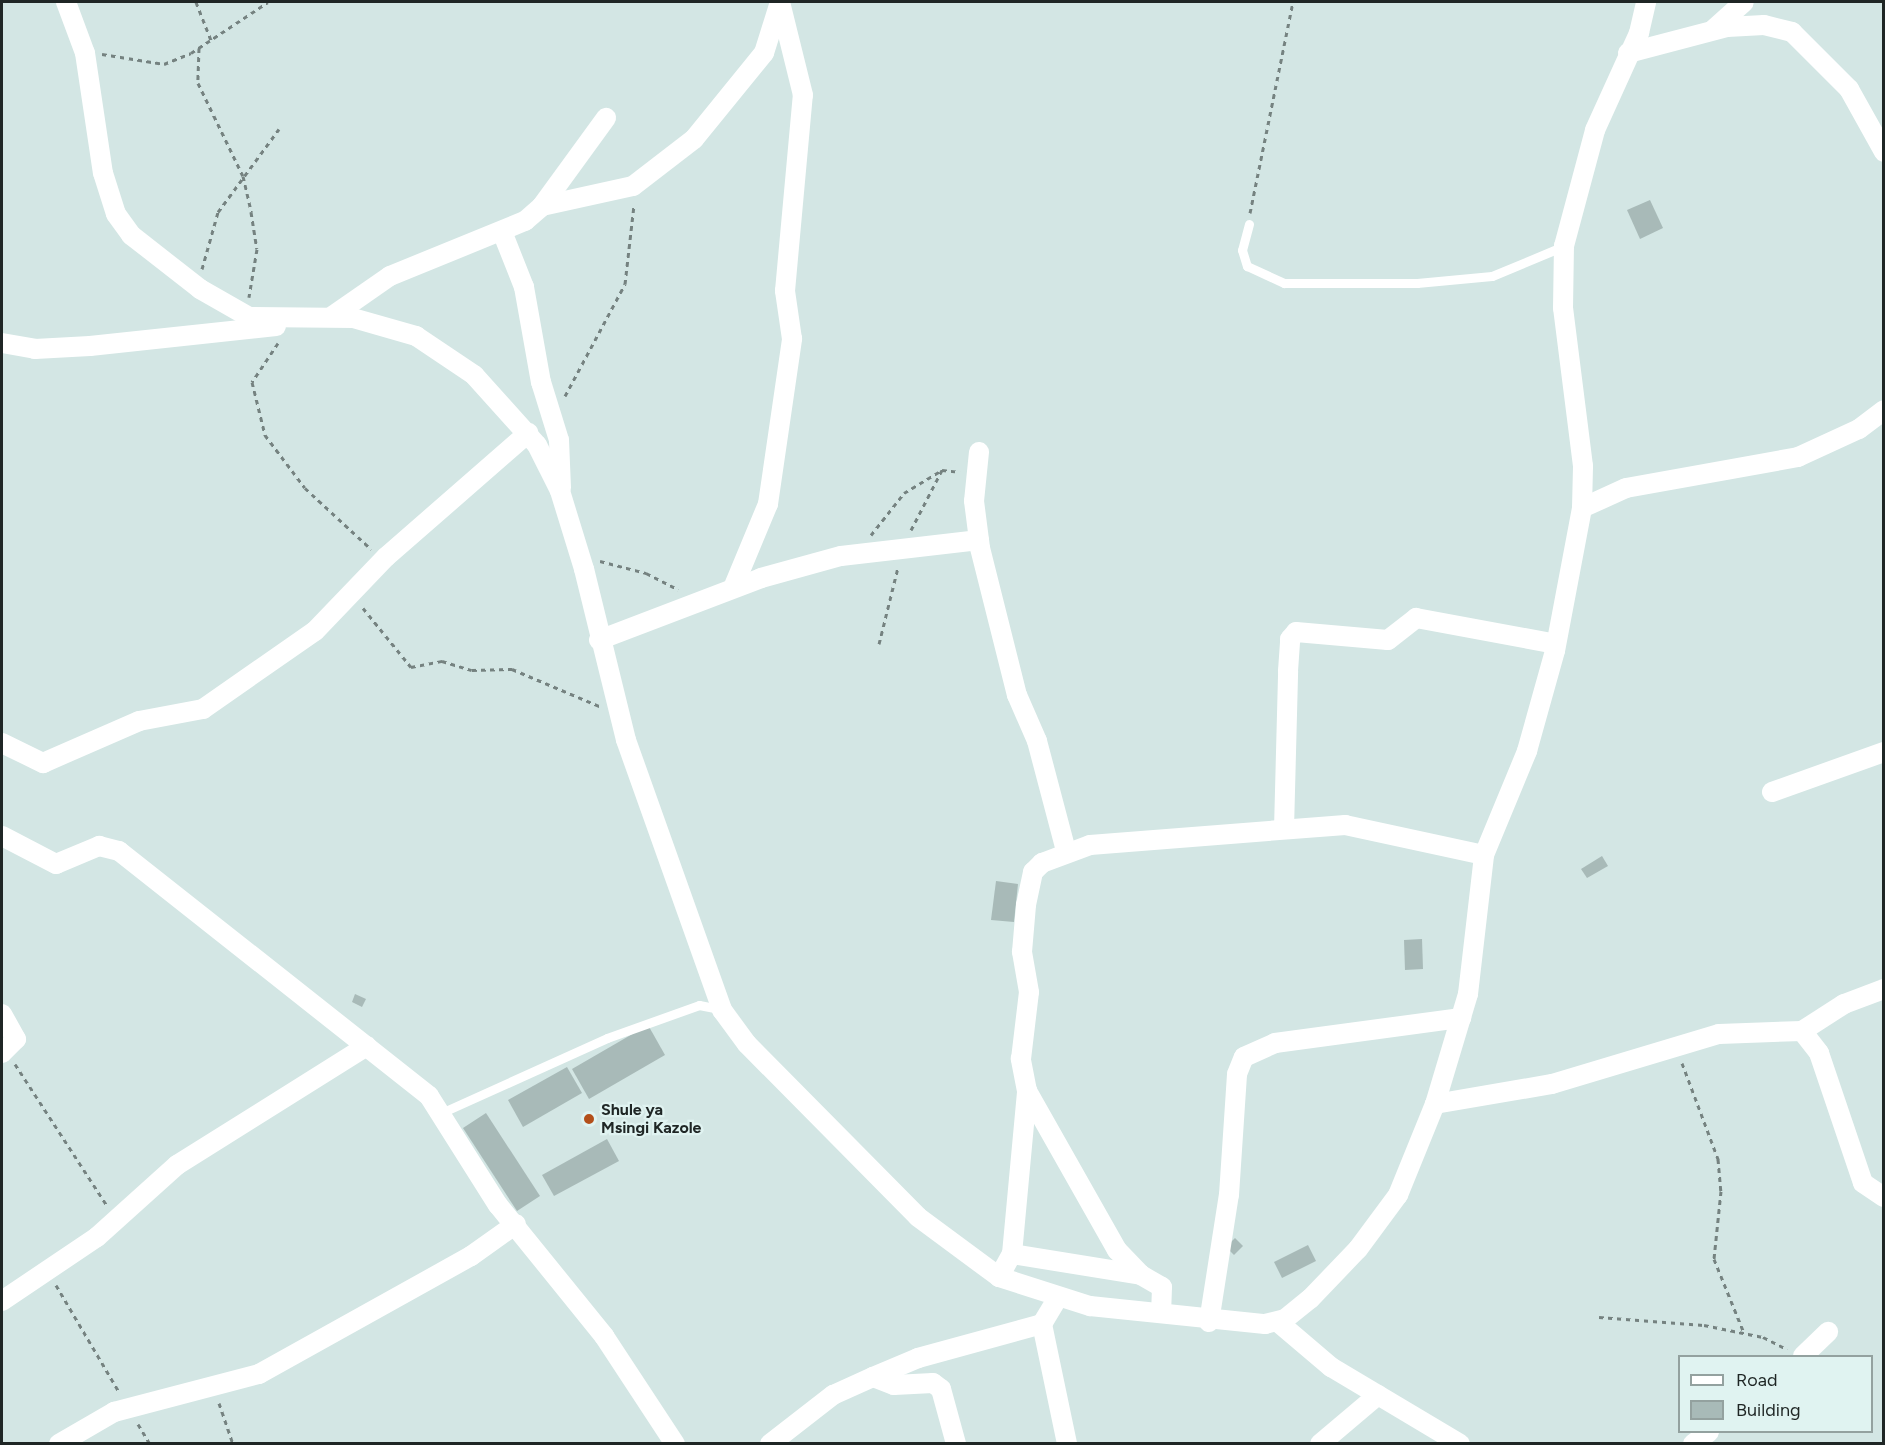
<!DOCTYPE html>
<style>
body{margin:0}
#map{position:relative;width:1885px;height:1445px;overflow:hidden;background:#d3e6e4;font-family:Figtree,sans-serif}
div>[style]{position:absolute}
.building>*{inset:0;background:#a8bab8}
.path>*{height:3px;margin-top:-1.5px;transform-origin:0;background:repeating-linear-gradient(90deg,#758280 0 4.5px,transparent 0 9px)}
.lane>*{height:9px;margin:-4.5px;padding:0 4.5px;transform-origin:4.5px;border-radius:4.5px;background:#fff}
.street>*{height:20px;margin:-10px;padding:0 10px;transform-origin:10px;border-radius:10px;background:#fff}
.dots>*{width:16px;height:16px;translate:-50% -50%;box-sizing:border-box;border:3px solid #e0f3f1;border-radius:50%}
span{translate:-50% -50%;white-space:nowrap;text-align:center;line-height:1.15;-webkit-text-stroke:4.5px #e0f3f1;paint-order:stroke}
.poi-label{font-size:16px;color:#1f2625;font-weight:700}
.left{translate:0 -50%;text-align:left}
.frame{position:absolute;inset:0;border:3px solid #1f2625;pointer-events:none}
.legend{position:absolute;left:1678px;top:1355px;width:195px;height:78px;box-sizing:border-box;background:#e0f3f1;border:2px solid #93a19f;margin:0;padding:8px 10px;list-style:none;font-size:18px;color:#1f2625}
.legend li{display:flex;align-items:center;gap:12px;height:30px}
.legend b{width:30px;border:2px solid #93a19f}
</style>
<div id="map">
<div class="building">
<div style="clip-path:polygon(1650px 200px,1663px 228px,1640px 239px,1627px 210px)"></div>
<div style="clip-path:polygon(1602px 856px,1608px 866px,1587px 878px,1581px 869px)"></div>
<div style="clip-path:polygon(996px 881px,1018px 884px,1014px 922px,991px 920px)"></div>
<div style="clip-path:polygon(1422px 939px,1423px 969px,1405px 970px,1404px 940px)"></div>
<div style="clip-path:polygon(355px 994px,366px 999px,362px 1007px,352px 1002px)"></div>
<div style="clip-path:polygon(648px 1025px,665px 1055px,589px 1099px,572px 1069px)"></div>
<div style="clip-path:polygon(567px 1067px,582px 1093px,523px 1127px,508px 1100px)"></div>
<div style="clip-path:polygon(486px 1113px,540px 1196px,517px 1211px,463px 1128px)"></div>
<div style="clip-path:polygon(607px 1139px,619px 1161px,554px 1196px,542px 1175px)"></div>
<div style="clip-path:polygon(1235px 1238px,1243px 1246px,1234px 1255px,1226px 1247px)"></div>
<div style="clip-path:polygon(1308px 1245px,1316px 1261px,1282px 1278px,1274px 1262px)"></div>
</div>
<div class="path">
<div style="left:196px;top:2px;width:41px;rotate:68.5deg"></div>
<div style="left:199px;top:48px;width:35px;rotate:92deg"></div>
<div style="left:198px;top:83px;width:103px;rotate:64.2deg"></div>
<div style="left:243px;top:176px;width:37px;rotate:77deg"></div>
<div style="left:251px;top:212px;width:37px;rotate:81deg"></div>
<div style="left:257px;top:249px;width:49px;rotate:99.5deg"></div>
<div style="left:102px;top:54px;width:63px;rotate:9.2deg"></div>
<div style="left:164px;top:64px;width:29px;rotate:-22deg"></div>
<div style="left:191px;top:53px;width:92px;rotate:-33.5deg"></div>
<div style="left:1250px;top:213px;width:215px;rotate:-78.5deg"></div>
<div style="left:202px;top:269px;width:59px;rotate:-74.3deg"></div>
<div style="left:218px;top:212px;width:103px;rotate:-53.7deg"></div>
<div style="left:278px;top:343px;width:47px;rotate:123.7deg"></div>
<div style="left:252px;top:382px;width:55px;rotate:76.2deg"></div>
<div style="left:265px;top:435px;width:66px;rotate:53deg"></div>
<div style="left:305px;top:488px;width:90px;rotate:42.7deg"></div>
<div style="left:565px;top:396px;width:127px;rotate:-61.8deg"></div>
<div style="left:625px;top:284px;width:80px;rotate:-83.5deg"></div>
<div style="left:911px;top:530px;width:68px;rotate:-62.7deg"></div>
<div style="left:871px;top:535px;width:53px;rotate:-51.8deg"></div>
<div style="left:904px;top:493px;width:44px;rotate:-31.2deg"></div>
<div style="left:942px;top:470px;width:18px;rotate:6deg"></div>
<div style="left:600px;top:561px;width:48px;rotate:14.6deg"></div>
<div style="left:646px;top:573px;width:36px;rotate:27deg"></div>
<div style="left:363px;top:608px;width:76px;rotate:50.9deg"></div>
<div style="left:411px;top:667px;width:32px;rotate:-11deg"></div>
<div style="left:442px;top:661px;width:31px;rotate:17deg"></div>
<div style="left:472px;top:670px;width:40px;rotate:-1.4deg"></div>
<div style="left:512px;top:669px;width:95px;rotate:23deg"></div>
<div style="left:879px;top:644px;width:79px;rotate:-76.1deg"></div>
<div style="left:1682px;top:1063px;width:103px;rotate:69.4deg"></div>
<div style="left:1718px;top:1159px;width:32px;rotate:85deg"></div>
<div style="left:1721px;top:1191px;width:68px;rotate:95.9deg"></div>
<div style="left:1714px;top:1259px;width:80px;rotate:67.9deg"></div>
<div style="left:15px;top:1064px;width:167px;rotate:57deg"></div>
<div style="left:56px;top:1285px;width:124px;rotate:59.5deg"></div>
<div style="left:1599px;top:1317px;width:105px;rotate:4.4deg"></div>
<div style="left:1704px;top:1325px;width:60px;rotate:11.5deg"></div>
<div style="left:1763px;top:1337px;width:27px;rotate:27deg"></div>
<div style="left:219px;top:1403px;width:43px;rotate:71.1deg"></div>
<div style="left:138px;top:1424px;width:23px;rotate:59deg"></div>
</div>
<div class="lane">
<div style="left:1249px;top:224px;width:27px;rotate:105deg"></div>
<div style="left:1242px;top:250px;width:17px;rotate:73deg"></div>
<div style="left:1247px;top:266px;width:41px;rotate:24.7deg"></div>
<div style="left:1284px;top:283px;width:133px"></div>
<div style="left:1417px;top:283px;width:75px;rotate:-5.3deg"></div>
<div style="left:1492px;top:276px;width:78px;rotate:-22.6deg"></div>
<div style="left:441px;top:1113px;width:182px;rotate:-24.3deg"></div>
<div style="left:607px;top:1038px;width:98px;rotate:-19.7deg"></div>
<div style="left:699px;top:1005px;width:21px;rotate:11deg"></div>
</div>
<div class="street">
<div style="left:66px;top:2px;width:54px;rotate:69.6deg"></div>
<div style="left:85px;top:53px;width:121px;rotate:81.5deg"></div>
<div style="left:103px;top:173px;width:43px;rotate:72.4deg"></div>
<div style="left:116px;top:214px;width:26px;rotate:54deg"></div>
<div style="left:131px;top:235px;width:88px;rotate:38deg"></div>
<div style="left:200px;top:289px;width:56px;rotate:29.7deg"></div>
<div style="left:249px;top:317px;width:104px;rotate:0.6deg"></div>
<div style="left:353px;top:318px;width:66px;rotate:15.9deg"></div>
<div style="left:416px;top:336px;width:70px;rotate:33.9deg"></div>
<div style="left:474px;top:375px;width:94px;rotate:48deg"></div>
<div style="left:537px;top:445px;width:51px;rotate:63.4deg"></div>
<div style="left:560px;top:491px;width:82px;rotate:72.9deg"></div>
<div style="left:584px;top:569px;width:176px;rotate:76.2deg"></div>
<div style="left:626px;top:740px;width:287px;rotate:70.4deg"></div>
<div style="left:722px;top:1010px;width:42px;rotate:53.7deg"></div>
<div style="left:747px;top:1044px;width:243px;rotate:45.3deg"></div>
<div style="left:918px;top:1217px;width:101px;rotate:36.5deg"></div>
<div style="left:999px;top:1277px;width:96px;rotate:17.7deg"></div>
<div style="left:1090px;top:1306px;width:176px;rotate:5.9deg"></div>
<div style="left:1265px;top:1324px;width:21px;rotate:-14deg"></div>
<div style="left:1285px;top:1319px;width:32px;rotate:-39deg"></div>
<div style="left:1310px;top:1299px;width:69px;rotate:-46.2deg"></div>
<div style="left:1358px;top:1249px;width:67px;rotate:-53.5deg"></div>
<div style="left:1398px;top:1195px;width:98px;rotate:-67.9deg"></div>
<div style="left:1435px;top:1104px;width:115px;rotate:-73.3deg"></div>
<div style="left:1468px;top:994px;width:140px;rotate:-83.4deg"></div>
<div style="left:1484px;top:855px;width:113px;rotate:-67.5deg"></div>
<div style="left:1527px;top:751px;width:104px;rotate:-74.4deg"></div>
<div style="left:1555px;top:651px;width:146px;rotate:-79.3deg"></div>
<div style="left:1582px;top:508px;width:42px;rotate:-88.6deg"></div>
<div style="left:1583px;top:466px;width:159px;rotate:-97.2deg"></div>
<div style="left:1563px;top:308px;width:62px;rotate:-89.1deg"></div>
<div style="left:1564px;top:246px;width:120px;rotate:-75deg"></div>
<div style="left:1595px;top:130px;width:107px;rotate:-65.6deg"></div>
<div style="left:1639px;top:33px;width:32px;rotate:-77deg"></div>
<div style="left:1714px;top:29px;width:40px;rotate:-42deg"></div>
<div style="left:1628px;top:53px;width:102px;rotate:-14.7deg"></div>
<div style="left:1727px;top:27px;width:37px;rotate:-3deg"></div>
<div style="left:1764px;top:25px;width:29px;rotate:14deg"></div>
<div style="left:1792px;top:32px;width:81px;rotate:45deg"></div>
<div style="left:1849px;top:89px;width:72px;rotate:60.9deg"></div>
<div style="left:542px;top:206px;width:93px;rotate:-12.4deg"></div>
<div style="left:633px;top:186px;width:77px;rotate:-37.6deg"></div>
<div style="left:694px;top:139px;width:111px;rotate:-50.9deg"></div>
<div style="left:764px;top:53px;width:53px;rotate:-72.6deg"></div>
<div style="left:503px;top:234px;width:57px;rotate:68.4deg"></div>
<div style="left:524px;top:287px;width:97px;rotate:79.9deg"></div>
<div style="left:541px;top:382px;width:61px;rotate:72.8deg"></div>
<div style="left:559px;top:440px;width:48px;rotate:87.6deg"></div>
<div style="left:331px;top:317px;width:72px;rotate:-34.8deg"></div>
<div style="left:390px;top:276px;width:146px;rotate:-22.2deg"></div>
<div style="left:525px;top:221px;width:23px;rotate:-41deg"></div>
<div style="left:542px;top:206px;width:109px;rotate:-54deg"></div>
<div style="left:2px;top:343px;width:34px;rotate:10deg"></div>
<div style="left:35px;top:349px;width:55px;rotate:-3.1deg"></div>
<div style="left:90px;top:346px;width:187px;rotate:-6.1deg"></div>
<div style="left:979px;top:452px;width:49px;rotate:95.8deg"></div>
<div style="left:974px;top:501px;width:47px;rotate:82.7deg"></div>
<div style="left:980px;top:548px;width:152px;rotate:75.9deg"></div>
<div style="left:1017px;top:695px;width:50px;rotate:66.5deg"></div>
<div style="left:1037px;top:741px;width:114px;rotate:75.2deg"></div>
<div style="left:1582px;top:508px;width:48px;rotate:-24.4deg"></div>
<div style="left:1626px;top:488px;width:175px;rotate:-10.2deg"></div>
<div style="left:1798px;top:457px;width:67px;rotate:-24.7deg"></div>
<div style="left:1859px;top:429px;width:31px;rotate:-37deg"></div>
<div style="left:733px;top:588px;width:91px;rotate:-67.4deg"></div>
<div style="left:768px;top:504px;width:167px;rotate:-81.7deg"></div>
<div style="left:792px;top:339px;width:49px;rotate:-98.3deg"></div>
<div style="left:785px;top:291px;width:197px;rotate:-84.8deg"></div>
<div style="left:803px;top:95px;width:96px;rotate:-103.9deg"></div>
<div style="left:599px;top:640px;width:173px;rotate:-20.9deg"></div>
<div style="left:761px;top:578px;width:83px;rotate:-15.4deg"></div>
<div style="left:841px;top:556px;width:139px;rotate:-6.6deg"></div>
<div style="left:2px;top:743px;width:46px;rotate:26deg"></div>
<div style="left:43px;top:763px;width:105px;rotate:-23.6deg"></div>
<div style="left:139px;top:721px;width:65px;rotate:-10.6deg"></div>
<div style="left:203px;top:709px;width:136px;rotate:-34.9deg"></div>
<div style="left:315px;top:631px;width:103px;rotate:-46.2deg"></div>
<div style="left:386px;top:557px;width:189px;rotate:-41.1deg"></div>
<div style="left:1772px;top:792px;width:119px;rotate:-19.7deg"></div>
<div style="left:1284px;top:829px;width:158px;rotate:-88.5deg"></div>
<div style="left:1288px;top:671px;width:32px;rotate:-86deg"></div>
<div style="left:1290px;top:639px;width:9px;rotate:-49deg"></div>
<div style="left:1296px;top:632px;width:92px;rotate:5deg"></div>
<div style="left:1388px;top:640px;width:36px;rotate:-38deg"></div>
<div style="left:1416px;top:618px;width:142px;rotate:10.5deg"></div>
<div style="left:2px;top:836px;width:61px;rotate:27.4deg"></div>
<div style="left:56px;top:864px;width:47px;rotate:-22.7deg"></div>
<div style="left:99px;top:846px;width:21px;rotate:14deg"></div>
<div style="left:119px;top:851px;width:395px;rotate:38.3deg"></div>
<div style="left:429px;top:1096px;width:129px;rotate:57.7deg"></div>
<div style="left:498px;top:1205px;width:169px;rotate:51deg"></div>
<div style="left:604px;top:1336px;width:129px;rotate:56.7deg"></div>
<div style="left:2px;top:1014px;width:29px;rotate:61deg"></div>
<div style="left:16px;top:1039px;width:20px;rotate:135deg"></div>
<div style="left:1802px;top:1031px;width:28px;rotate:52deg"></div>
<div style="left:1819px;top:1053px;width:137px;rotate:71.3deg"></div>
<div style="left:1863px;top:1183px;width:25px;rotate:34deg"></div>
<div style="left:1027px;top:1091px;width:183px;rotate:60.5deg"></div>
<div style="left:1117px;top:1250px;width:35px;rotate:46deg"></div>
<div style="left:1435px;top:1104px;width:119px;rotate:-9.7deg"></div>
<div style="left:1552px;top:1084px;width:174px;rotate:-16.7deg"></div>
<div style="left:1719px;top:1034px;width:83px;rotate:-2.1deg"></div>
<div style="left:1802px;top:1031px;width:50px;rotate:-32.7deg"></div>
<div style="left:1844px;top:1004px;width:43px;rotate:-20.6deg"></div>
<div style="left:1012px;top:1254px;width:131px;rotate:9.2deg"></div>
<div style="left:1141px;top:1275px;width:24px;rotate:30deg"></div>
<div style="left:1162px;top:1287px;width:24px;rotate:92deg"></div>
<div style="left:999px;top:1277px;width:26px;rotate:-61deg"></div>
<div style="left:1012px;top:1254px;width:164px;rotate:-84.7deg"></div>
<div style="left:1027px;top:1091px;width:33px;rotate:-101deg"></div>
<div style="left:1021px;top:1059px;width:67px;rotate:-83.2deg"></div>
<div style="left:1029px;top:992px;width:41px;rotate:-99.9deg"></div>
<div style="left:1022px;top:952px;width:47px;rotate:-85.1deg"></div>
<div style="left:1026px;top:905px;width:34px;rotate:-78deg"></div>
<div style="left:1033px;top:872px;width:13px;rotate:-45deg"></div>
<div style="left:1042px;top:863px;width:51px;rotate:-20.6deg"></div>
<div style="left:1090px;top:845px;width:256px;rotate:-4.5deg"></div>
<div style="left:1345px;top:825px;width:142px;rotate:12.2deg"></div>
<div style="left:2px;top:1301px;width:115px;rotate:-34deg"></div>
<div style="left:97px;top:1237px;width:108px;rotate:-42deg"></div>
<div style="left:177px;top:1165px;width:224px;rotate:-32.1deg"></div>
<div style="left:1209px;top:1322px;width:129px;rotate:-81.1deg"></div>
<div style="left:1229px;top:1195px;width:121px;rotate:-86.2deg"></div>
<div style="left:1237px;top:1074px;width:18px;rotate:-68deg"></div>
<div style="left:1244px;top:1057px;width:34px;rotate:-24deg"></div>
<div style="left:1275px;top:1043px;width:188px;rotate:-7.7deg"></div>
<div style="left:1278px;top:1322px;width:70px;rotate:40.3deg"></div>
<div style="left:1331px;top:1367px;width:150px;rotate:30.8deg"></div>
<div style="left:1042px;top:1324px;width:123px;rotate:78.2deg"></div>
<div style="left:1803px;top:1356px;width:35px;rotate:-44deg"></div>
<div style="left:873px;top:1377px;width:22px;rotate:21deg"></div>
<div style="left:894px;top:1385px;width:39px;rotate:-3deg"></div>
<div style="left:933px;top:1383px;width:10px;rotate:37deg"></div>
<div style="left:941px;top:1389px;width:57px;rotate:74.7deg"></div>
<div style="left:59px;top:1444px;width:64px;rotate:-30.2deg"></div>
<div style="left:114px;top:1412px;width:150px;rotate:-14.7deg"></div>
<div style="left:259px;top:1374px;width:243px;rotate:-29.1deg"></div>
<div style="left:471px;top:1256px;width:55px;rotate:-35.4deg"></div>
<div style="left:770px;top:1444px;width:80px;rotate:-37.9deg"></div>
<div style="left:833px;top:1395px;width:44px;rotate:-24.2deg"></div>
<div style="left:873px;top:1377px;width:49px;rotate:-22.9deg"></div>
<div style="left:918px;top:1358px;width:129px;rotate:-15.3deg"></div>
<div style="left:1042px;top:1324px;width:29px;rotate:-59deg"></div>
<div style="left:1320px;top:1444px;width:76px;rotate:-40.2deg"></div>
<div style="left:1693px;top:1444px;width:20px;rotate:-37deg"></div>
</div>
<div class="dots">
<div style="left:589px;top:1119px;background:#b34f1a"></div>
</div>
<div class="poi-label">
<span class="left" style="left:601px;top:1119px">Shule ya<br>Msingi Kazole</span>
</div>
<div class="frame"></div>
<ul class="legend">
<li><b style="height:8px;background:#fff"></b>Road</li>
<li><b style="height:16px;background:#a8bab8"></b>Building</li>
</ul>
</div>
